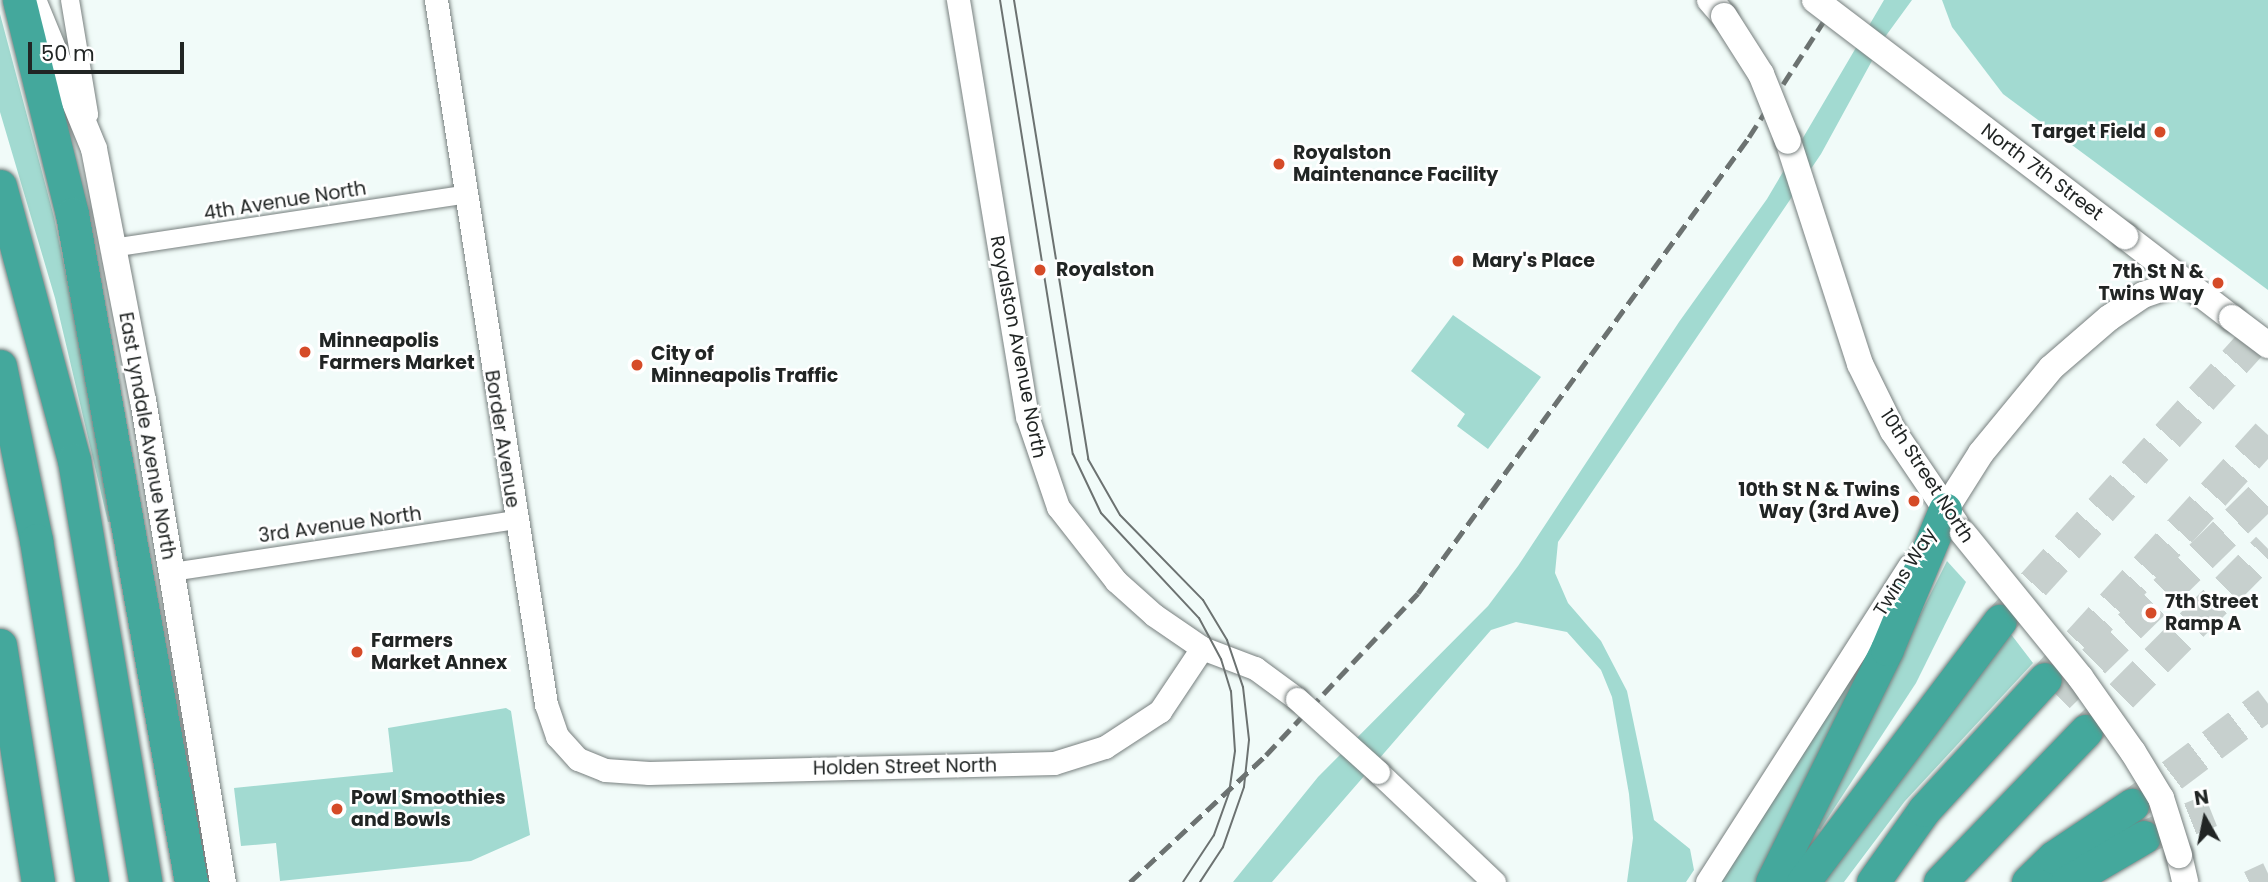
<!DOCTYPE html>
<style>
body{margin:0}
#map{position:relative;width:2268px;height:882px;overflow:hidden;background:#f1fbf9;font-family:Poppins,sans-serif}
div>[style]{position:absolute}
.green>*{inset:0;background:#a2dad1}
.tertiary-tunnel>*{height:23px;margin-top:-11.5px;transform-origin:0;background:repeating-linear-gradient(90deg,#c7d0ce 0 23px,transparent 0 34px)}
.motorway-tunnel>*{height:33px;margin-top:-16.5px;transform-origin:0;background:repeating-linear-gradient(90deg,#c7d0ce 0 33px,transparent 0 50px)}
.roads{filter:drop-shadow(0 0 2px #78807f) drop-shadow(0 0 2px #78807f)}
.minor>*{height:18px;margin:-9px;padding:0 9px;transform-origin:9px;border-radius:9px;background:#fff}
.tertiary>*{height:23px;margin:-11.5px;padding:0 11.5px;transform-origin:11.5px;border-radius:11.5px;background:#fff}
.secondary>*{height:26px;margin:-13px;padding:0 13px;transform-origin:13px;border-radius:13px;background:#fff}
.motorway>*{height:33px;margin:-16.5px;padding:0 16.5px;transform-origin:16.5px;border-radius:16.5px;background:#44a89c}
.tram>*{height:2px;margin:-1px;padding:0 1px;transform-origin:1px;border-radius:1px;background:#6c7271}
.rail>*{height:5px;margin-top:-2.5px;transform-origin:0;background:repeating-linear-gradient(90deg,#6c7271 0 14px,transparent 0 21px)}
.bridges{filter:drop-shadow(0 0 2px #78807f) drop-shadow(0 0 2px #78807f)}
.tertiary-bridge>*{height:23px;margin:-11.5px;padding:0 11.5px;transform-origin:11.5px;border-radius:11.5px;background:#fff}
.secondary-bridge>*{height:26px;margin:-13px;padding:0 13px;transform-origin:13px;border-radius:13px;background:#fff}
.dots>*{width:19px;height:19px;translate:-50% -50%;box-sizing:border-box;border:4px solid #fff;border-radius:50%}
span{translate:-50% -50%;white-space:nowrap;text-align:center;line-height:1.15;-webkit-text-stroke:5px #fff;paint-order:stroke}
.poi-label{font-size:19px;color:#212524;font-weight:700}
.right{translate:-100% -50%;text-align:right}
.left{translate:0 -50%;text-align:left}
.street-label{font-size:19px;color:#212524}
.north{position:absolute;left:2170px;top:784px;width:70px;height:70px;-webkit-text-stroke:5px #fff;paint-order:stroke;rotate:351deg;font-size:19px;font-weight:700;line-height:28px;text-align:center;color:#212524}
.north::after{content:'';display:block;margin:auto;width:24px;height:32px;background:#212524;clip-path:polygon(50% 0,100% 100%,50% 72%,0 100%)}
.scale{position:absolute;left:28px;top:42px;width:156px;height:32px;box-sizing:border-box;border:4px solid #212524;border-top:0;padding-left:9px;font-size:21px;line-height:24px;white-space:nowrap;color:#212524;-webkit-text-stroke:5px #fff;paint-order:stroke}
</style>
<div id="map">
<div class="green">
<div style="clip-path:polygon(1884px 0,1912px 0,1885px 37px,1821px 154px,1558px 542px,1555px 573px,1568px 603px,1601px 641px,1627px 691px,1654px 820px,1690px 849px,1694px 870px,1686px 882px,1627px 882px,1633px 838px,1629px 794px,1612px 697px,1601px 670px,1567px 632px,1516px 622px,1491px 630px,1272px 882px,1233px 882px,1318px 777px,1488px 606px,1518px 566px,1679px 322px,1767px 199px)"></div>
<div style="clip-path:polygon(1942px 0,2268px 0,2268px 290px,2003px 94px,1952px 27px)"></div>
<div style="clip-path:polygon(0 14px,54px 217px,117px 520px,108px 522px,55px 298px,0 112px)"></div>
<div style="clip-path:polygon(1453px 315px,1541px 377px,1488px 449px,1457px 426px,1465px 414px,1411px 371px)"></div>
<div style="clip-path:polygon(1947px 561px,1966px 582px,1916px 683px,1820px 830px,1815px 825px)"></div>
<div style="clip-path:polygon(2007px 629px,2033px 663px,1905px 801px,1844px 882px,1816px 882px)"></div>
<div style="clip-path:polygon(1862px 657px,1868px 659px,1760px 882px,1719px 882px)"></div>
<div style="clip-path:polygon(506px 708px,511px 711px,530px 835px,471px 861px,280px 881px,276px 843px,241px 846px,234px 788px,393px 772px,388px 728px)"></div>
</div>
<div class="tertiary-tunnel">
<div style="left:2249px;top:882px;width:21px;rotate:-25deg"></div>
</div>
<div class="motorway-tunnel">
<div style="left:2000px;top:621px;width:400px;rotate:-47.9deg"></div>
<div style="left:2045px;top:679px;width:331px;rotate:-47.7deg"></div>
<div style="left:2058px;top:696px;width:294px;rotate:-44.4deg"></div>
<div style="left:2086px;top:731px;width:258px;rotate:-45.2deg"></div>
<div style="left:2132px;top:805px;width:170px;rotate:-36.9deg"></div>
<div style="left:2144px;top:837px;width:72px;rotate:-21.9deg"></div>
</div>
<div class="roads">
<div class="minor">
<div style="left:70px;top:0;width:116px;rotate:80.5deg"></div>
<div style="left:112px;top:248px;width:356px;rotate:-8.6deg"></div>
<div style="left:172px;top:572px;width:347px;rotate:-8.6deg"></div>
</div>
<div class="tertiary">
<div style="left:436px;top:0;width:713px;rotate:81.12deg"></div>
<div style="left:546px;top:704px;width:34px;rotate:71deg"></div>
<div style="left:557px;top:736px;width:31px;rotate:48deg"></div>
<div style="left:578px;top:759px;width:29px;rotate:22deg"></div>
<div style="left:605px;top:770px;width:44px;rotate:3.9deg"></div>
<div style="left:649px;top:773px;width:405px;rotate:-1.4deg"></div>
<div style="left:1054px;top:763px;width:53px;rotate:-17.4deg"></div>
<div style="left:1105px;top:747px;width:66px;rotate:-33.2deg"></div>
<div style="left:1160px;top:711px;width:76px;rotate:-56.3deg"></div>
<div style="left:958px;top:0;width:422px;rotate:80.6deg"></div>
<div style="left:1027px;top:416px;width:96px;rotate:71.2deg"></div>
<div style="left:1058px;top:507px;width:94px;rotate:51.9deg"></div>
<div style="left:1116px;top:581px;width:51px;rotate:41.8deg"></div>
<div style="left:1154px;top:615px;width:58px;rotate:34.5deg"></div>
<div style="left:1202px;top:648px;width:57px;rotate:20.7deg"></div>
<div style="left:1255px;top:668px;width:52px;rotate:36.4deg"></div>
<div style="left:1378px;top:772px;width:160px;rotate:43.5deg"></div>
<div style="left:1707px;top:882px;width:375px;rotate:-57.4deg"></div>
</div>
<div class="secondary">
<div style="left:33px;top:0;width:161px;rotate:67.7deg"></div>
<div style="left:94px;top:149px;width:256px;rotate:79deg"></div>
<div style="left:143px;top:400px;width:489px;rotate:80.6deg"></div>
<div style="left:1710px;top:0;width:21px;rotate:49deg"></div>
<div style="left:1788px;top:141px;width:234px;rotate:72.1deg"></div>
<div style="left:1860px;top:364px;width:75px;rotate:63.8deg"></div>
<div style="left:1893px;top:431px;width:112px;rotate:55.9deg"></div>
<div style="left:2125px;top:236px;width:135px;rotate:37.5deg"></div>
<div style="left:1945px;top:510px;width:67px;rotate:-57.7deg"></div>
<div style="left:1981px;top:453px;width:110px;rotate:-50.5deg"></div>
<div style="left:2051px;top:368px;width:77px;rotate:-40.8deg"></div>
<div style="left:2109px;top:318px;width:41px;rotate:-34.1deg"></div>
<div style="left:2143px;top:295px;width:40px;rotate:-18.9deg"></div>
<div style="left:2179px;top:855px;width:28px;rotate:77deg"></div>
</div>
<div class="motorway">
<div style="left:19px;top:0;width:220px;rotate:76.1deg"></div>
<div style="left:72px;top:214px;width:679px;rotate:79.9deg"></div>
<div style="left:0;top:186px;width:284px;rotate:74.9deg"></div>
<div style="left:74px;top:460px;width:428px;rotate:80.4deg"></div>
<div style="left:0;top:366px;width:178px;rotate:78.3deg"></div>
<div style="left:36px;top:540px;width:347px;rotate:80.7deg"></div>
<div style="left:0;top:645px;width:240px;rotate:80.9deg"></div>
<div style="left:1772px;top:882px;width:260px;rotate:-63.7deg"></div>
<div style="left:1887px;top:649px;width:151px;rotate:-67.4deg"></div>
<div style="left:1803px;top:882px;width:327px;rotate:-53deg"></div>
<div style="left:1873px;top:882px;width:88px;rotate:-54.7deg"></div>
<div style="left:1924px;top:810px;width:178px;rotate:-47.3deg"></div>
<div style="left:1940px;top:882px;width:210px;rotate:-46deg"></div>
<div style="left:2028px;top:882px;width:36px;rotate:-44deg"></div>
<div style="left:2054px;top:857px;width:94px;rotate:-33.7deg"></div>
<div style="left:2067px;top:882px;width:89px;rotate:-30.3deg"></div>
</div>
</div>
<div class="tram">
<div style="left:1000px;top:0;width:460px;rotate:80.9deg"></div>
<div style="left:1073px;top:454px;width:65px;rotate:64.6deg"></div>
<div style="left:1101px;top:513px;width:144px;rotate:47deg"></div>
<div style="left:1199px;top:618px;width:47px;rotate:61.8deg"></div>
<div style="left:1221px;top:659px;width:34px;rotate:73deg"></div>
<div style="left:1231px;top:691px;width:60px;rotate:86.2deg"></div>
<div style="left:1235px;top:751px;width:42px;rotate:98.1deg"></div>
<div style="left:1229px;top:793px;width:45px;rotate:109.7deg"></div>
<div style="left:1214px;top:835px;width:56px;rotate:123.4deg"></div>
<div style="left:1014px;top:0;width:465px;rotate:80.8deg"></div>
<div style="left:1088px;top:459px;width:64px;rotate:60.3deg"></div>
<div style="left:1120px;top:515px;width:119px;rotate:45.7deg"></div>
<div style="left:1203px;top:600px;width:47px;rotate:59deg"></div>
<div style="left:1227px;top:640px;width:50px;rotate:71.2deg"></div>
<div style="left:1243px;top:687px;width:53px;rotate:83.5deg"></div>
<div style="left:1249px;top:740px;width:47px;rotate:96.1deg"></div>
<div style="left:1244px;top:787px;width:64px;rotate:109.3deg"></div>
<div style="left:1223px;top:847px;width:42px;rotate:123.3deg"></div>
</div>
<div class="rail">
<div style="left:1130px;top:882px;width:186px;rotate:-43deg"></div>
<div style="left:1266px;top:755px;width:222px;rotate:-46.8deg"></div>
<div style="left:1418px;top:593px;width:563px;rotate:-54.02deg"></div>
<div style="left:1749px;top:137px;width:157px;rotate:-57.2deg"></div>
</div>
<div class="bridges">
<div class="tertiary-bridge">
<div style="left:1297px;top:699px;width:109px;rotate:42deg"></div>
</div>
<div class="secondary-bridge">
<div style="left:1815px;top:0;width:390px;rotate:37.3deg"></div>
<div style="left:1724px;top:16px;width:69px;rotate:57.5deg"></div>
<div style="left:1761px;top:74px;width:72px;rotate:68.1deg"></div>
<div style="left:2232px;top:318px;width:45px;rotate:36.9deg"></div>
<div style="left:1963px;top:533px;width:186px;rotate:50.9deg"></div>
<div style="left:2080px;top:677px;width:92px;rotate:54.8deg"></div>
<div style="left:2133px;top:752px;width:54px;rotate:58.7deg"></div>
<div style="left:2161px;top:798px;width:60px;rotate:72.5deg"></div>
</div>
</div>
<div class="dots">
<div style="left:2160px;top:132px;background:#d54b28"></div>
<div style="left:1279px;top:164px;background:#d54b28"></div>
<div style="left:1458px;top:261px;background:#d54b28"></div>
<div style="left:1040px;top:270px;background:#d54b28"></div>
<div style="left:2218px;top:283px;background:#d54b28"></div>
<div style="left:305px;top:352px;background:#d54b28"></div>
<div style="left:637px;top:365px;background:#d54b28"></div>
<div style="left:1914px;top:501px;background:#d54b28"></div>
<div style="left:2151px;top:613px;background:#d54b28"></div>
<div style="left:357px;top:652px;background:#d54b28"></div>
<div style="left:337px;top:809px;background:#d54b28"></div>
</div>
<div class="poi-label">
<span class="right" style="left:2146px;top:132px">Target Field</span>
<span class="left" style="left:1293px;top:164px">Royalston<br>Maintenance Facility</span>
<span class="left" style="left:1472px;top:261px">Mary's Place</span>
<span class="left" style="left:1056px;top:270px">Royalston</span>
<span class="right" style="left:2204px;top:283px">7th St N &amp;<br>Twins Way</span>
<span class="left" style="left:319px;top:352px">Minneapolis<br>Farmers Market</span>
<span class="left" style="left:651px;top:365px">City of<br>Minneapolis Traffic</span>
<span class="right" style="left:1900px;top:501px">10th St N &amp; Twins<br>Way (3rd Ave)</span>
<span class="left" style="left:2165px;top:613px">7th Street<br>Ramp A</span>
<span class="left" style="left:371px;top:652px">Farmers<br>Market Annex</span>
<span class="left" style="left:351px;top:809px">Powl Smoothies<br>and Bowls</span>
</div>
<div class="street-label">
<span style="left:2042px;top:172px;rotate:37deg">North 7th Street</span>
<span style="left:285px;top:201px;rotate:-9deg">4th Avenue North</span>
<span style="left:1018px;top:347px;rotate:79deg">Royalston Avenue North</span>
<span style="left:147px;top:436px;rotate:80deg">East Lyndale Avenue North</span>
<span style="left:502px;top:439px;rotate:81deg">Border Avenue</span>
<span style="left:1927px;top:476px;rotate:57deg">10th Street North</span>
<span style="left:340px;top:525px;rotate:-8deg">3rd Avenue North</span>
<span style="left:1905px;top:572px;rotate:-58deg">Twins Way</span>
<span style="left:905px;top:767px;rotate:-1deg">Holden Street North</span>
</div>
<div class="north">N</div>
<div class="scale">50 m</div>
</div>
